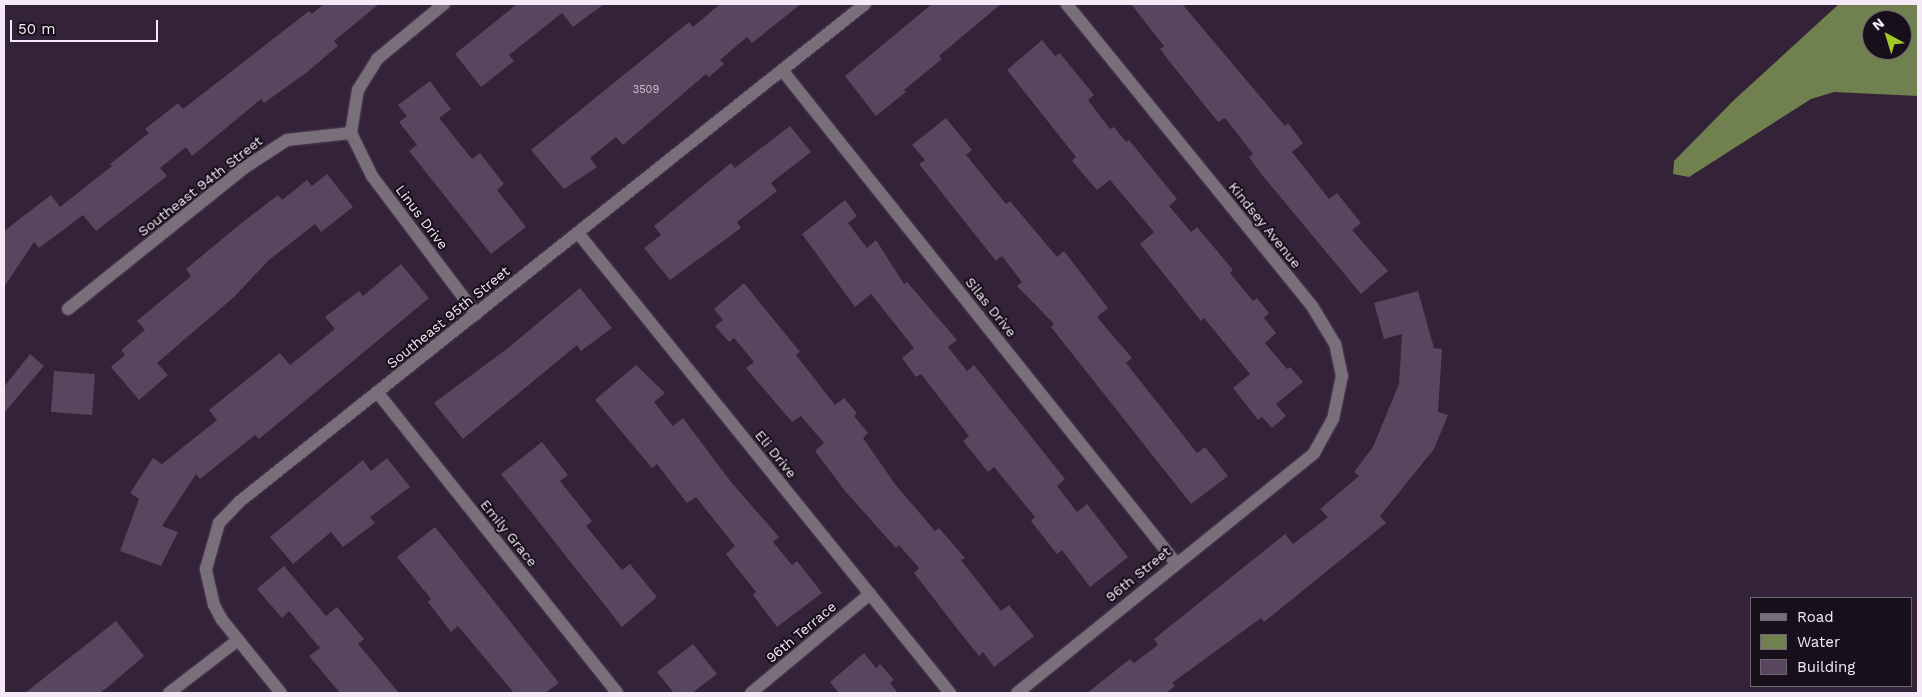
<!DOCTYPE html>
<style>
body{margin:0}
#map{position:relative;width:1922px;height:697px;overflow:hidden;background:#342239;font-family:"Work Sans",sans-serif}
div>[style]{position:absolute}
.water>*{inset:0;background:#70804e}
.building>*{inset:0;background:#58455e}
.roads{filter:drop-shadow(0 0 1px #4f3e54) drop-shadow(0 0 1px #4f3e54)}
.minor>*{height:12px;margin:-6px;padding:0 6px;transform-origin:6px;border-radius:6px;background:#786f7b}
span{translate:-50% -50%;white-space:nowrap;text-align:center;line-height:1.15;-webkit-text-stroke:4px #170f1a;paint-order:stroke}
.number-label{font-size:11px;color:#cec0d2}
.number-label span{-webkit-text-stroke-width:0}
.street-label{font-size:14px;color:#f5e9f8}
.frame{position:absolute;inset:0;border:5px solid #f5e9f8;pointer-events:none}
.legend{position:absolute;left:1750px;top:597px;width:162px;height:90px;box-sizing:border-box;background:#170f1a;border:1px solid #706673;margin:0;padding:6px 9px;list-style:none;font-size:15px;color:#f5e9f8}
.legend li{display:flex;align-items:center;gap:10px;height:25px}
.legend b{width:25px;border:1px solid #706673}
.north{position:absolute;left:1862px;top:10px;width:50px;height:50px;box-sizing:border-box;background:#170f1a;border:1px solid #706673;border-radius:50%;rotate:321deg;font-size:14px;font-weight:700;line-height:20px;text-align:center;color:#f5e9f8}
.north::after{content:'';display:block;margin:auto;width:18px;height:22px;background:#a2c928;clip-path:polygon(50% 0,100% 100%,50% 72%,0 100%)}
.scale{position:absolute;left:10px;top:20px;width:148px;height:22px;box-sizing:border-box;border:2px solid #f5e9f8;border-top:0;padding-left:6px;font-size:15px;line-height:18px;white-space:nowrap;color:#f5e9f8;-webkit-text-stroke:4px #170f1a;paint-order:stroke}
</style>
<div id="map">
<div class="water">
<div style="clip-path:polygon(evenodd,1839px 4px,1918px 4px,1918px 96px,1834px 92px,1811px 99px,1689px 177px,1673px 174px,1674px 161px,1733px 101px,1839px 4px,1872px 20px,1902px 20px,1902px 50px,1872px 50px,1872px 20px)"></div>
</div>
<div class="building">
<div style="clip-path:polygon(324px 4px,379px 4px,334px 41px,338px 46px,306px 73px,264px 103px,261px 99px,192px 156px,186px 147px,160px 168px,167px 176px,96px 231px,83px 215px,39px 248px,34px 242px,4px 287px,4px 231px,51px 195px,60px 207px,112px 166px,110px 164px,149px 133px,145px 129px,178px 103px,183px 109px,309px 11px,312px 14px)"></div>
<div style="clip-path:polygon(517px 4px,604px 4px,573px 27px,562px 13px,509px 55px,514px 61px,481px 87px,455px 54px)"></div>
<div style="clip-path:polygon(720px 4px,801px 4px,752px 43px,747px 37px,720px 60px,724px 64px,709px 77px,706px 74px,623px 145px,616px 137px,590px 158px,597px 167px,564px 189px,531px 150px,689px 22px,693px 27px)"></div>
<div style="clip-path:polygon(932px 4px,1001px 4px,939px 56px,942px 59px,904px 90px,906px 92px,876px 116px,845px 76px)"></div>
<div style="clip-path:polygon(1131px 4px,1182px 4px,1285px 126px,1288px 123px,1303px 143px,1292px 152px,1329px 199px,1337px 193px,1361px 223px,1352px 230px,1388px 271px,1361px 294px,1262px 175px,1249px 157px,1253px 154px,1225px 118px,1218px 122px,1170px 62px,1160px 49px,1164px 46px)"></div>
<div style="clip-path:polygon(1042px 40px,1055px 56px,1060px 53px,1067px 62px,1094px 95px,1088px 100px,1110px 129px,1114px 127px,1126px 142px,1129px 140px,1177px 199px,1169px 206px,1191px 232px,1197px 227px,1233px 270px,1230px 273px,1253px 301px,1257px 298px,1269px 313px,1264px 318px,1276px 333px,1265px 343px,1287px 369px,1290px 367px,1303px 382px,1276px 404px,1286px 416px,1272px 428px,1262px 417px,1258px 420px,1233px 388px,1250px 374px,1204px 318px,1201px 321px,1140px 244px,1154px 232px,1110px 180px,1097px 190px,1072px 161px,1076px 157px,1007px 70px)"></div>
<div style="clip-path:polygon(430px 81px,451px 109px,439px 118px,472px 159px,480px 153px,504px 184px,497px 190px,526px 227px,491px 254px,409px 151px,417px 145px,399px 122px,407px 116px,398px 105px)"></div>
<div style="clip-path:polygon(946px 118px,972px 150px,966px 155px,1006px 204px,1010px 201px,1057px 257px,1064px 251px,1108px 308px,1097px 317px,1132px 358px,1126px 363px,1168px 416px,1197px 453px,1205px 447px,1228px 476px,1191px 504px,1051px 327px,1054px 324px,1017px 286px,1022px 282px,1002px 256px,996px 261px,919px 164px,925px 160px,912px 145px)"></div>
<div style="clip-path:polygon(790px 126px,811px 152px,771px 183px,777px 191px,737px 222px,741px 228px,670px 280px,644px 248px,661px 235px,654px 226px,731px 163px,735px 168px)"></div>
<div style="clip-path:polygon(327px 174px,353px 207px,321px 232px,315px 224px,269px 260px,234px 297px,157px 363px,168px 375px,139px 400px,111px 367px,125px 355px,121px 350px,145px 330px,137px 321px,191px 276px,186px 269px,239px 225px,278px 195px,282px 200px,307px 180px,312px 186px)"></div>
<div style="clip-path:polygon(845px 200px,857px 216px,848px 223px,867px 248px,876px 240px,904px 284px,907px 282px,957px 340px,948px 347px,967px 371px,974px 365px,1065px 479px,1057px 486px,1077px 512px,1087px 504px,1128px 557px,1090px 587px,1062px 550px,1057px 554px,1031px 521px,1035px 517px,994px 467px,988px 472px,963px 441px,969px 436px,921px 374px,916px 377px,902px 358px,914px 348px,871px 294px,855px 307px,802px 234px)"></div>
<div style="clip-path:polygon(401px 264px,429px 298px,259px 439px,255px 435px,200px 479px,196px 474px,162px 526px,178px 532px,161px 566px,120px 551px,139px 499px,130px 493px,153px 458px,162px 464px,217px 420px,209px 410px,280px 353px,290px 365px,335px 329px,325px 317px,359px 291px,363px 296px)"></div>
<div style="clip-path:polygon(744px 283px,800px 352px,796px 355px,835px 405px,844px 398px,857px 413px,854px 416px,868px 433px,863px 438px,895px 484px,935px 531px,939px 528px,965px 558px,961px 560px,1001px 611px,1009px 605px,1034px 636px,994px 667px,983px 652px,979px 656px,958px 630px,914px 573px,919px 568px,899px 545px,896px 548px,845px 491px,815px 451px,824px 443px,801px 416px,792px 422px,746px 368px,754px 362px,734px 338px,729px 342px,715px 326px,723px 320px,714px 309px)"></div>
<div style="clip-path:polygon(580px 288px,612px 328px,581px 351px,577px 345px,463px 439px,434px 403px,508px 348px)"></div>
<div style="clip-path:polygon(1418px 291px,1434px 348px,1442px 349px,1438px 412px,1448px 415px,1434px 449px,1380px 516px,1386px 523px,1264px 622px,1261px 618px,1172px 683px,1175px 686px,1166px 693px,1087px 693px,1130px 659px,1134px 663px,1158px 645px,1154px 639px,1285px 534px,1293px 544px,1328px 517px,1320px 509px,1359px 476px,1354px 472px,1373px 447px,1399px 384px,1402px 334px,1384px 339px,1374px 303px)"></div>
<div style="clip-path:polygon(30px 354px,44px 366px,4px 413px,4px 387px)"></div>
<div style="clip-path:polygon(636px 365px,665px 393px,654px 402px,673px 426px,683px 418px,731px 482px,779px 537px,773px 542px,792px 565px,797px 561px,822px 593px,777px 627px,753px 595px,756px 592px,726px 554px,735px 546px,696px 497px,687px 503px,657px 464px,652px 468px,595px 400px)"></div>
<div style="clip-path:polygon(54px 371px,95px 374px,92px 415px,51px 412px)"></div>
<div style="clip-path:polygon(542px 442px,568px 475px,560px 481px,592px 521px,586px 526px,622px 570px,630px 564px,657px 597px,622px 627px,501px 474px)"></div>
<div style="clip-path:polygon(387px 458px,410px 487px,370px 517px,375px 523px,343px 547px,331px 532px,293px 564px,270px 537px,363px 460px,371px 471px)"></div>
<div style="clip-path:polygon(435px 527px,559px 683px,545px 693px,514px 693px,458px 626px,451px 632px,428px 602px,431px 599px,397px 557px)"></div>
<div style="clip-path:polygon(284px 566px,326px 616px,337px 607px,364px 639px,358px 644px,399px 693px,340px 693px,309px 656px,320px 648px,289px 611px,282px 618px,257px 589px)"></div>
<div style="clip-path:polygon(116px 621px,144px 656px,108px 687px,99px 693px,25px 693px)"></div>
<div style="clip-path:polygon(693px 644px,717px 674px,692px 693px,674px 693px,657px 672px)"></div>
<div style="clip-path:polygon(864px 653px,876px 668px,880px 664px,894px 680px,890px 683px,898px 693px,839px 693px,830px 682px)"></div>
</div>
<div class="roads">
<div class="minor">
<div style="left:782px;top:70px;width:631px;rotate:51.37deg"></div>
<div style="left:351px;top:133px;width:48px;rotate:64deg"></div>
<div style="left:372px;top:176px;width:173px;rotate:53deg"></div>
<div style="left:578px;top:233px;width:592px;rotate:51.04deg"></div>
<div style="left:68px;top:309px;width:226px;rotate:-38.7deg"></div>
<div style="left:244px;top:168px;width:51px;rotate:-33.1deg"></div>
<div style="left:287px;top:140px;width:64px;rotate:-6.2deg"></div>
<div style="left:351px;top:133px;width:44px;rotate:-80.8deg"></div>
<div style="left:358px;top:90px;width:36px;rotate:-58deg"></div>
<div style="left:377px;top:59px;width:87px;rotate:-39.4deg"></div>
<div style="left:377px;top:392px;width:385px;rotate:51.4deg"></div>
<div style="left:169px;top:693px;width:87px;rotate:-37.5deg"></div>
<div style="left:281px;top:693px;width:94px;rotate:-128.9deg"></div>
<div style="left:222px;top:620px;width:17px;rotate:-118deg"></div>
<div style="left:214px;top:605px;width:37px;rotate:-103deg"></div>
<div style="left:206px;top:569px;width:48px;rotate:-74.2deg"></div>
<div style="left:219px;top:523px;width:29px;rotate:-46deg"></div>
<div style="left:239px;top:502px;width:800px;rotate:-38.5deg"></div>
<div style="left:751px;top:693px;width:155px;rotate:-39.8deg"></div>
<div style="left:1017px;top:693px;width:382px;rotate:-38.9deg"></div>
<div style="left:1314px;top:453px;width:39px;rotate:-61deg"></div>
<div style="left:1333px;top:419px;width:44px;rotate:-78.2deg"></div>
<div style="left:1342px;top:376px;width:33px;rotate:-102deg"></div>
<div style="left:1335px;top:344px;width:44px;rotate:-121.2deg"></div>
<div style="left:1312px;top:306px;width:389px;rotate:-129.1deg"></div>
</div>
</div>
<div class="number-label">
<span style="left:646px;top:90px">3509</span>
</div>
<div class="street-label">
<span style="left:200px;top:186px;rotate:-38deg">Southeast 94th Street</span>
<span style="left:422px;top:217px;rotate:53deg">Linus Drive</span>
<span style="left:1265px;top:225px;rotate:51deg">Kindsey Avenue</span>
<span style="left:991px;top:307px;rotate:51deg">Silas Drive</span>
<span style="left:448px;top:317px;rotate:-39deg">Southeast 95th Street</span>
<span style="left:776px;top:454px;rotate:51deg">Eli Drive</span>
<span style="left:509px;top:533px;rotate:51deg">Emily Grace</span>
<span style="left:1138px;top:574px;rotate:-39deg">96th Street</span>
<span style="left:801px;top:632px;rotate:-40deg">96th Terrace</span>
</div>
<div class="frame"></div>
<ul class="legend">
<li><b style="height:6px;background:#786f7b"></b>Road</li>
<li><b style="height:14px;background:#70804e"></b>Water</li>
<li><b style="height:14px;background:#58455e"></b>Building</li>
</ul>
<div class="north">N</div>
<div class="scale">50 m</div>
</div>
